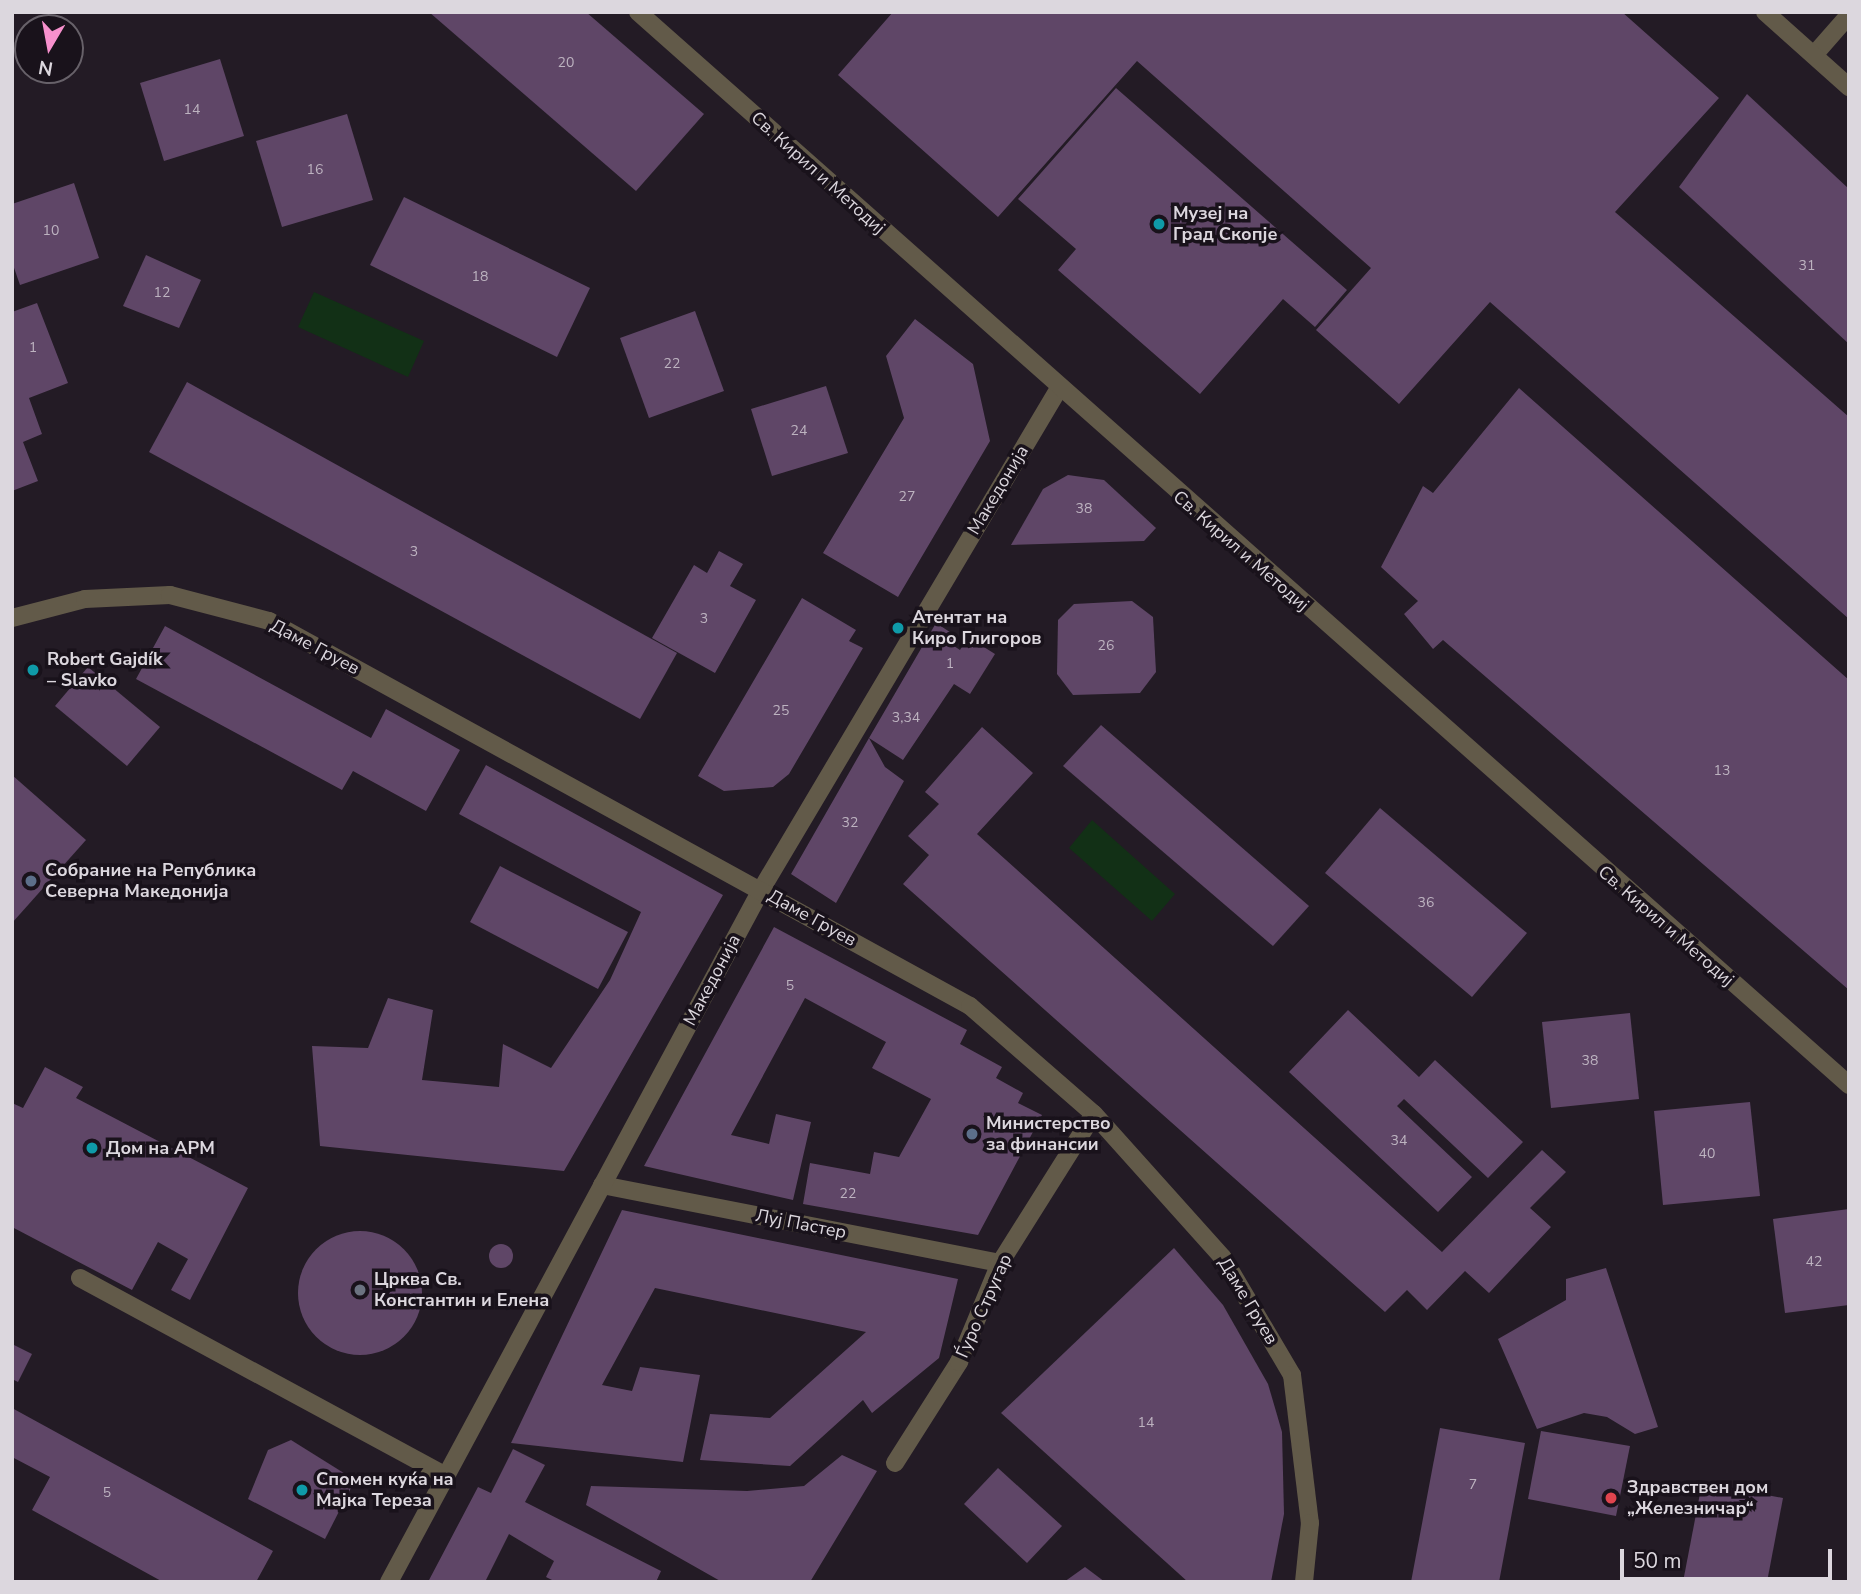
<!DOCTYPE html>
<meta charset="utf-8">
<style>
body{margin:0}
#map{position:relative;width:1861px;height:1594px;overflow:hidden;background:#231b25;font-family:"Nunito Sans",sans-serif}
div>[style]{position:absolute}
.green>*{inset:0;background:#123016}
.building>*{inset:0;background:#5f4667}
.round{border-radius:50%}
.pedestrian>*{height:18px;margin:-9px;padding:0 9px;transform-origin:9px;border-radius:9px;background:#625a49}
.minor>*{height:18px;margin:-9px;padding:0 9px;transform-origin:9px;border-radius:9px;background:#625a49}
.tertiary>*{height:18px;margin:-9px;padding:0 9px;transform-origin:9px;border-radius:9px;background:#625a49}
.dots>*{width:19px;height:19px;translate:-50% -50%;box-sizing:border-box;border:4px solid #19121b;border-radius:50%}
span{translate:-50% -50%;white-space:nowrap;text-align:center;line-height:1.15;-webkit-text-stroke:7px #19121b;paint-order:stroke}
.number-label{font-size:14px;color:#bdb3c0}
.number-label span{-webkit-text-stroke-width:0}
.street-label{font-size:18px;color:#dcd7de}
.poi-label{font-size:18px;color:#dcd7de;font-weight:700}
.left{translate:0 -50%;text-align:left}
.frame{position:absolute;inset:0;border:14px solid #dcd7de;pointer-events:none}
.north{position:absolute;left:14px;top:14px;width:70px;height:70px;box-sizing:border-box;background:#19121b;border:2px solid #676169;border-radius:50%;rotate:190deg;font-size:19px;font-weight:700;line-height:28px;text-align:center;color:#dcd7de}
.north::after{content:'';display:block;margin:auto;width:24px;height:32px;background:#f790cd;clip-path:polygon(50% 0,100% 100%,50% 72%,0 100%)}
.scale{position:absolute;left:1620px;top:1549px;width:212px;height:32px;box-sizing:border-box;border:4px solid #dcd7de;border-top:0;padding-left:9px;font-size:21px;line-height:24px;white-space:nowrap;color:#dcd7de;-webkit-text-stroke:5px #19121b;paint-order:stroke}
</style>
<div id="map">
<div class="green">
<div style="clip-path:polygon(314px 292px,424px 341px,408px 377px,298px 327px)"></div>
<div style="clip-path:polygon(1092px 820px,1175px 894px,1152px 921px,1069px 848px)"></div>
</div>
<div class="building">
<div style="clip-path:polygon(429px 12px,586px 12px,704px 114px,636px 191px)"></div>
<div style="clip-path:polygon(893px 12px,1622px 12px,1719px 98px,1615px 212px,1849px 417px,1849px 619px,1490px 302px,1399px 404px,1316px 330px,1371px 268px,1137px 61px,998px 217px,838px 75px)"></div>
<div style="clip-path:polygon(220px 59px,244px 136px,164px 161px,140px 83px)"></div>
<div style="clip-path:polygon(1116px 88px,1347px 290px,1315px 327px,1283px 299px,1200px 394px,1058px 270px,1076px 249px,1018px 199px)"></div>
<div style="clip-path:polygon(1747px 94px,1849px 189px,1849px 344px,1679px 187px)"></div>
<div style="clip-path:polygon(347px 114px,373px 200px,282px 227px,256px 141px)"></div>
<div style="clip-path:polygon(74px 183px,99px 258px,20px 285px,12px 262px,12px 204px)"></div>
<div style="clip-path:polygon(404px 197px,590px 288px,557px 357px,370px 265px)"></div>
<div style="clip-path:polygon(146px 255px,201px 280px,179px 328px,123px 306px)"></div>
<div style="clip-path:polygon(37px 303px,68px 383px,29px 398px,42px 434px,23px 442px,38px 481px,12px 491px,12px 312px)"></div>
<div style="clip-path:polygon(695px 311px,724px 391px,649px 418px,620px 338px)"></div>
<div style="clip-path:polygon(915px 319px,973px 364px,990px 441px,898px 597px,823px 553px,904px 418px,886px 356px)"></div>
<div style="clip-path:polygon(187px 382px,677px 653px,640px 719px,149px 452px)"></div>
<div style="clip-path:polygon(826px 386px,848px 453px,772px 476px,751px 409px)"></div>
<div style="clip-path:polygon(1519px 388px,1849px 680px,1849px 990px,1443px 640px,1433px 649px,1404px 614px,1418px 601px,1381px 567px,1423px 486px,1433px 493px)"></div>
<div style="clip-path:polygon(1068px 475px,1104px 480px,1156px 528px,1144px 541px,1011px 545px,1043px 489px)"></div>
<div style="clip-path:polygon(719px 551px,743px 564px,730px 586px,756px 600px,715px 673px,652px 638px,694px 565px,707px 573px)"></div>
<div style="clip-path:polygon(802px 598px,856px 630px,849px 641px,863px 648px,789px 774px,773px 787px,724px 791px,698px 776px)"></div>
<div style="clip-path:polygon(1132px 601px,1153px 617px,1156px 672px,1140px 693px,1073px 695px,1057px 674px,1058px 620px,1074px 604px)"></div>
<div style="clip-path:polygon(936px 623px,956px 636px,951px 644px,960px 650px,968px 637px,995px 654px,970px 694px,954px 684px,903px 760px,869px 738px)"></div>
<div style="clip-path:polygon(165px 626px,371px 738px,386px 709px,460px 750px,426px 811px,353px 771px,342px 790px,136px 679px)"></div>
<div style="clip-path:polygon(88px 667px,160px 727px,127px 766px,55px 706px)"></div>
<div style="clip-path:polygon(1101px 725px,1309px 906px,1273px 946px,1063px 766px)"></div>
<div style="clip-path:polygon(982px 727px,1033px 773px,977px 834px,1442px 1252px,1542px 1150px,1566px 1172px,1530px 1208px,1551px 1227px,1489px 1293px,1465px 1271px,1427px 1310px,1407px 1290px,1385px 1312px,903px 884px,929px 855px,908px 836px,939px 804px,925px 792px)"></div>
<div style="clip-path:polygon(869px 738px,885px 767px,904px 781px,836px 903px,791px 874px)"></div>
<div style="clip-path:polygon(486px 765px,723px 895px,564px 1171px,320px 1146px,312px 1046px,368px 1048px,388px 998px,433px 1010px,422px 1080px,499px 1087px,503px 1044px,551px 1068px,610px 980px,641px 912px,459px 814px)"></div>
<div style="clip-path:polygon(12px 775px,86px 840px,12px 923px)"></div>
<div style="clip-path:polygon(1380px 808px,1527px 933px,1472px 997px,1325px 873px)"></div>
<div style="clip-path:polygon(500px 866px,628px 932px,598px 989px,470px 922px)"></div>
<div style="clip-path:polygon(774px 927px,967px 1030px,960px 1044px,1002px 1067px,996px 1078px,1023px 1093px,1018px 1103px,1042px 1115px,978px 1235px,803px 1204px,810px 1163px,870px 1174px,874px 1152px,899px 1157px,931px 1099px,872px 1068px,886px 1042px,805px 998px,731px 1135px,769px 1144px,776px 1114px,811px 1122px,793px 1200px,644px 1166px)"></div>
<div style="clip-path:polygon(1348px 1010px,1419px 1077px,1435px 1060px,1523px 1142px,1488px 1178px,1404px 1099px,1397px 1106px,1472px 1177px,1438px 1212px,1289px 1072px)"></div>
<div style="clip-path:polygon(1630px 1013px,1639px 1099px,1551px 1108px,1542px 1022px)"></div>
<div style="clip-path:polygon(45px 1067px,83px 1087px,76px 1098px,248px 1188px,190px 1300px,171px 1290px,188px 1259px,158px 1242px,132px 1290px,12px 1227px,12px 1103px,23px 1108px)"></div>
<div style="clip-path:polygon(1750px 1102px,1760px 1196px,1663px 1205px,1654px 1111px)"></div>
<div style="clip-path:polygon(1849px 1209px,1849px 1305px,1785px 1313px,1773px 1219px)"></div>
<div style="clip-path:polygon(622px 1210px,958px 1279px,939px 1358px,872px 1413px,863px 1400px,790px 1466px,700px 1460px,710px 1414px,770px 1418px,866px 1332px,655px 1288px,602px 1385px,632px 1391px,640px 1367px,700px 1375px,683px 1462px,511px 1443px)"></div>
<div class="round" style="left:298px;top:1231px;width:124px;height:124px"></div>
<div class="round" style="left:489px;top:1244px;width:24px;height:24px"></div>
<div style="clip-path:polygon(1174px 1248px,1223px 1305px,1268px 1384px,1282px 1432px,1284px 1514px,1271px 1582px,1188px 1582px,1001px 1413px)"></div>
<div style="clip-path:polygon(1606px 1268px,1658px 1427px,1635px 1434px,1607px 1417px,1584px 1413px,1537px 1429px,1498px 1339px,1566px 1300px,1566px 1279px)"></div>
<div style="clip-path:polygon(12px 1344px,32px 1354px,18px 1382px,12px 1379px)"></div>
<div style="clip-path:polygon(12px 1408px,273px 1551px,256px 1582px,163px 1582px,32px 1510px,50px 1477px,12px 1457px)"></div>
<div style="clip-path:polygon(1440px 1428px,1525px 1443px,1499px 1582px,1411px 1582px)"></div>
<div style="clip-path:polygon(1541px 1431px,1630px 1446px,1616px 1516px,1528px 1499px)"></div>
<div style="clip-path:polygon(291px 1440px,355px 1480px,325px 1539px,248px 1499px,268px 1450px)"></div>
<div style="clip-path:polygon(513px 1449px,545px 1465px,525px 1502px,661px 1571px,656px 1582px,556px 1582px,546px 1577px,554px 1561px,509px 1534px,485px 1582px,428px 1582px,478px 1487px,491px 1493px)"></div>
<div style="clip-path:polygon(842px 1455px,877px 1471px,810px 1582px,722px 1582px,586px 1505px,591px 1486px,747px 1491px,804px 1486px)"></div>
<div style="clip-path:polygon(998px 1468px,1062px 1526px,1027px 1563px,964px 1504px)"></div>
<div style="clip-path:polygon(1702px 1483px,1783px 1498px,1767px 1582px,1683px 1582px)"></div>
<div style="clip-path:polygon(1085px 1567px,1105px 1582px,1064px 1582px)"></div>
</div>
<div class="pedestrian">
<div style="left:602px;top:1185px;width:406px;rotate:11.1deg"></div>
<div style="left:80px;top:1278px;width:416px;rotate:28.4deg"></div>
<div style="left:895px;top:1463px;width:120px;rotate:-57.6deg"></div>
<div style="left:959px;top:1362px;width:107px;rotate:-67.5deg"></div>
<div style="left:1000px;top:1263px;width:176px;rotate:-57.8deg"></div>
<div style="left:389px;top:1582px;width:786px;rotate:-61.74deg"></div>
</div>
<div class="minor">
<div style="left:1814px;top:55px;width:53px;rotate:-48.8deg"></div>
<div style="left:761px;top:890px;width:582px;rotate:-59.29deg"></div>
</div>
<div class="tertiary">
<div style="left:638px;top:12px;width:1618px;rotate:41.54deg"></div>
<div style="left:1765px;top:12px;width:113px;rotate:41.8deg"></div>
<div style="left:12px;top:618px;width:75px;rotate:-14.6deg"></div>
<div style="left:85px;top:599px;width:85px;rotate:-2.7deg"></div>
<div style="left:170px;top:595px;width:102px;rotate:14.7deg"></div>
<div style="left:269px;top:621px;width:800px;rotate:28.78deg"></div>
<div style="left:970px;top:1006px;width:164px;rotate:41.1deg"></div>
<div style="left:1094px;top:1114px;width:193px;rotate:48.1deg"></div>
<div style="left:1223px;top:1258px;width:136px;rotate:59.5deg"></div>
<div style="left:1292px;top:1375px;width:149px;rotate:83.1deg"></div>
<div style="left:1310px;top:1523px;width:59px;rotate:95.8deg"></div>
</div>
<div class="dots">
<div style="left:1159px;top:224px;background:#0f9aa8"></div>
<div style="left:898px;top:628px;background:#0f9aa8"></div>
<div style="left:33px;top:670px;background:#0f9aa8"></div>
<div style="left:31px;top:881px;background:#5c6f8a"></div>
<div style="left:972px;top:1134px;background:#5c6f8a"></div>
<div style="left:92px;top:1148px;background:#0f9aa8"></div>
<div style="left:360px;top:1290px;background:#6b7280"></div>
<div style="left:302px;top:1490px;background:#0f9aa8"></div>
<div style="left:1611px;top:1498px;background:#e0444e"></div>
</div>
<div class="number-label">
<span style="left:566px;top:63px">20</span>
<span style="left:192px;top:110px">14</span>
<span style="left:315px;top:170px">16</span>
<span style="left:51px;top:231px">10</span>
<span style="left:1807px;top:266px">31</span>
<span style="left:480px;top:277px">18</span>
<span style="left:162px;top:293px">12</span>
<span style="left:33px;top:348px">1</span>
<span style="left:672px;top:364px">22</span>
<span style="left:799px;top:431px">24</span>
<span style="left:907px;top:497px">27</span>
<span style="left:1084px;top:509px">38</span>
<span style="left:414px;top:552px">3</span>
<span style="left:704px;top:619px">3</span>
<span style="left:1106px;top:646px">26</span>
<span style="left:950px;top:664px">1</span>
<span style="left:781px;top:711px">25</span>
<span style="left:906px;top:718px">3,34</span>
<span style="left:1722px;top:771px">13</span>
<span style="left:850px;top:823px">32</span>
<span style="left:1426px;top:903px">36</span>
<span style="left:790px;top:986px">5</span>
<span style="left:1590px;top:1061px">38</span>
<span style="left:1399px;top:1141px">34</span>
<span style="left:1707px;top:1154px">40</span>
<span style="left:848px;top:1194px">22</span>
<span style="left:1814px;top:1262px">42</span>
<span style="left:1146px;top:1423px">14</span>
<span style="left:1473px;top:1485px">7</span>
<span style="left:107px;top:1493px">5</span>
</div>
<div class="street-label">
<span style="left:818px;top:173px;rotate:42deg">Св. Кирил и Методиј</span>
<span style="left:998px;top:490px;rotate:-59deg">Македонија</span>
<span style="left:1241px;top:551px;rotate:41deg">Св. Кирил и Методиј</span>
<span style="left:315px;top:647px;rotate:28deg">Даме Груев</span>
<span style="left:812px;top:918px;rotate:29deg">Даме Груев</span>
<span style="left:1666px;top:926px;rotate:41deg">Св. Кирил и Методиј</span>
<span style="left:712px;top:980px;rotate:-62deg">Македонија</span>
<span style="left:801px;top:1224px;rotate:11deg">Луј Пастер</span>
<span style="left:1248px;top:1301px;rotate:59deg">Даме Груев</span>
<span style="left:984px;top:1306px;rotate:-66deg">Ѓуро Стругар</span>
</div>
<div class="poi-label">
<span class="left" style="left:1173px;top:224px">Музеј на<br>Град Скопје</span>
<span class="left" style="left:912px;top:628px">Атентат на<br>Киро Глигоров</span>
<span class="left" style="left:47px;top:670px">Robert Gajdík<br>– Slavko</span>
<span class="left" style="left:45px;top:881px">Собрание на Република<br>Северна Македонија</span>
<span class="left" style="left:986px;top:1134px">Министерство<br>за финансии</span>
<span class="left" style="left:106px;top:1148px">Дом на АРМ</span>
<span class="left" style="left:374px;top:1290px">Црква Св.<br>Константин и Елена</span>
<span class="left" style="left:316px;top:1490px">Спомен куќа на<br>Мајка Тереза</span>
<span class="left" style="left:1627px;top:1498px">Здравствен дом<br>„Железничар“</span>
</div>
<div class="frame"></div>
<div class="north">N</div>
<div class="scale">50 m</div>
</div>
